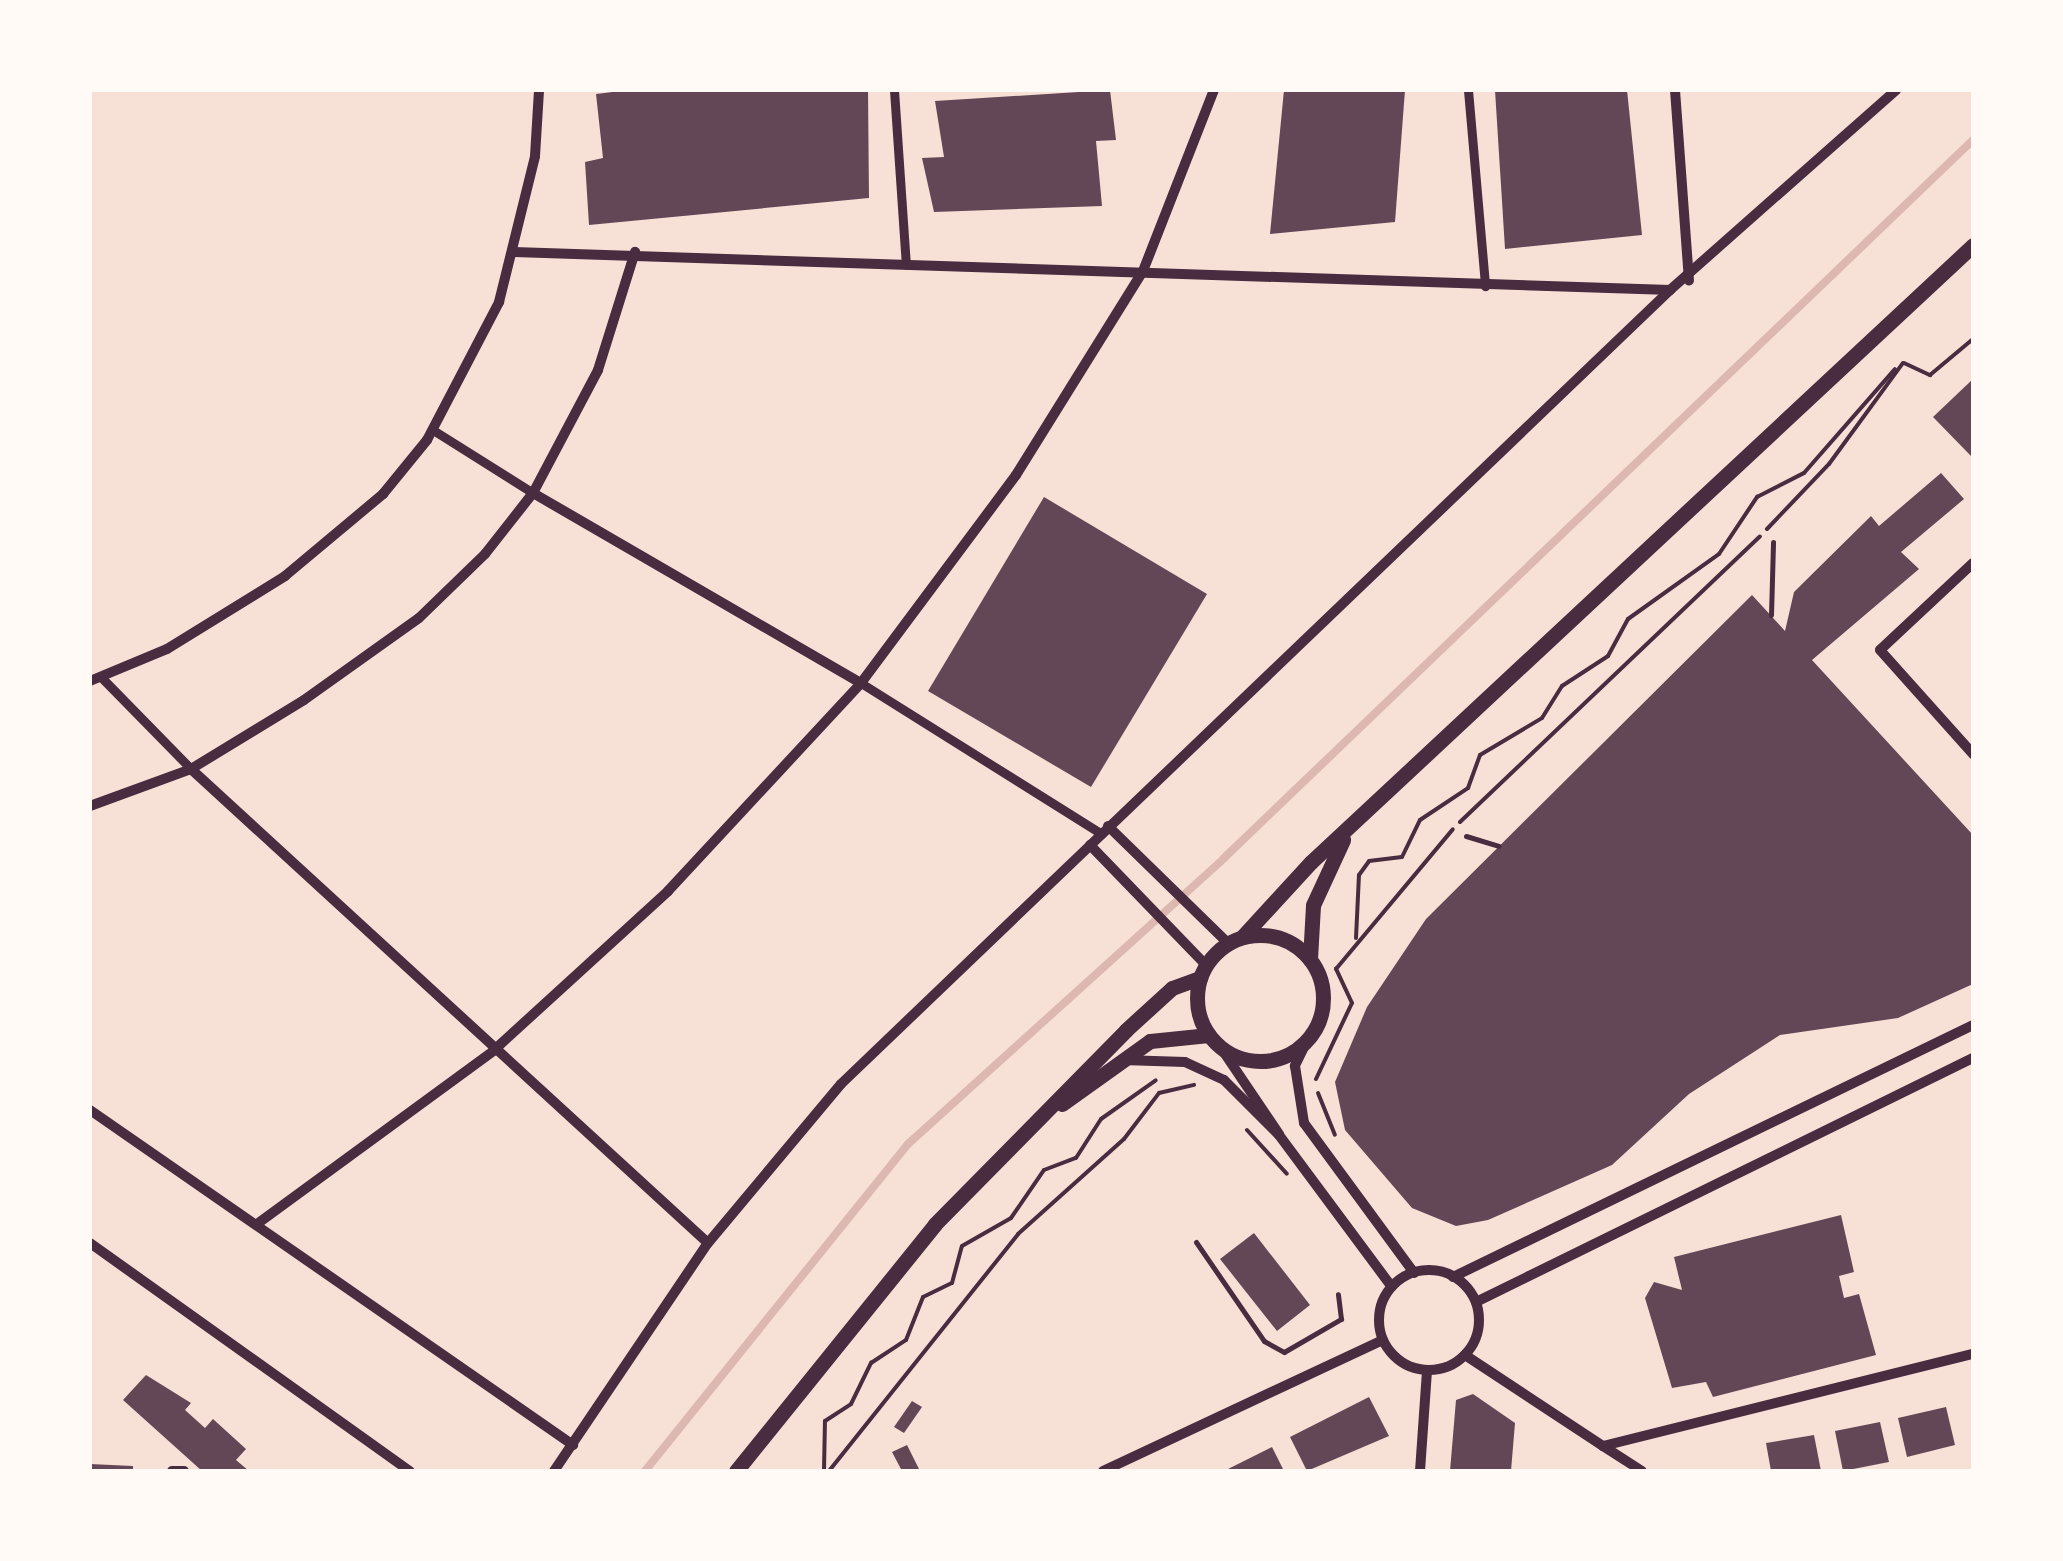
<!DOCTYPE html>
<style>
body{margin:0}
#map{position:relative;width:2063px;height:1561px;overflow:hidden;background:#f7e1d7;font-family:Commissioner,sans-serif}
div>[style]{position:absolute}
.stream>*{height:8px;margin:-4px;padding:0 4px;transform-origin:4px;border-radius:4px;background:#dcb8b0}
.building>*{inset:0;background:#644757}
.path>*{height:4px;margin:-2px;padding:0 2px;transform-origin:2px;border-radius:2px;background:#4a2c40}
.service>*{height:5px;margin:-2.5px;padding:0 2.5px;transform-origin:2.5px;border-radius:2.5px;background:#4a2c40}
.pedestrian>*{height:9px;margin:-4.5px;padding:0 4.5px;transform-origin:4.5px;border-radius:4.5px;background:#4a2c40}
.minor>*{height:10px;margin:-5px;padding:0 5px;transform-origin:5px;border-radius:5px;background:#4a2c40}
.minor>.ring{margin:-5px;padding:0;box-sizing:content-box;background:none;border:10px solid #4a2c40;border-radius:50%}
.secondary>*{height:15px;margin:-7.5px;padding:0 7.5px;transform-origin:7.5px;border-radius:7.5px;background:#4a2c40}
.secondary>.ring{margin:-7.5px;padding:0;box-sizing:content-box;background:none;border:15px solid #4a2c40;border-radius:50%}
span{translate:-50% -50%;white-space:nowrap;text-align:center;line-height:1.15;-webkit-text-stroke:8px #fffaf5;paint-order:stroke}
.frame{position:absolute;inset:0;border:92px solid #fffaf5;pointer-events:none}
</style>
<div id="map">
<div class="stream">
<div style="left:645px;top:1471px;width:420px;rotate:-51.2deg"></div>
<div style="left:908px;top:1144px;width:426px;rotate:-42.1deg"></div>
<div style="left:1224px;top:858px;width:1038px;rotate:-43.79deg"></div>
</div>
<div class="building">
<div style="clip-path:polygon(629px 90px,868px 90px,869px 198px,589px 225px,585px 162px,603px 158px,596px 94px)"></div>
<div style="clip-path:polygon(1110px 90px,1116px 140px,1096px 141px,1102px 206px,934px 212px,922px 158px,944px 157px,935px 101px)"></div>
<div style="clip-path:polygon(1284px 90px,1405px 90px,1395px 222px,1270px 234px)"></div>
<div style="clip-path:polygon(1495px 90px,1627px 90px,1642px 235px,1505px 249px)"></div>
<div style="clip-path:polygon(1973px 379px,1973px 454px,1971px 456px,1933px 417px)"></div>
<div style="clip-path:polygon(1941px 473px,1964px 499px,1901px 552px,1919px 569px,1812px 660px,1973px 835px,1973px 984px,1898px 1018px,1780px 1035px,1689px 1094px,1612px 1165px,1488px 1220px,1456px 1226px,1412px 1208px,1345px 1130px,1335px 1082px,1367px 1007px,1426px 919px,1752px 595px,1785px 631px,1794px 592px,1871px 516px,1879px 526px)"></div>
<div style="clip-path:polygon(1044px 497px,1207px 594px,1091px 787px,928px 691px)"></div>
<div style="clip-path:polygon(1841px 1215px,1854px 1272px,1839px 1276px,1844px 1298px,1859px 1294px,1876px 1355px,1713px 1397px,1706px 1382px,1672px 1388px,1645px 1298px,1654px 1282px,1682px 1290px,1674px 1257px)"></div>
<div style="clip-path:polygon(1254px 1233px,1310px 1305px,1277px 1331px,1220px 1259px)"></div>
<div style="clip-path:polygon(146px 1375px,191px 1403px,185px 1410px,205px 1428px,213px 1419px,246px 1449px,236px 1460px,249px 1471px,202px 1471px,123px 1400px)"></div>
<div style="clip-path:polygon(1473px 1394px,1515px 1423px,1511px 1471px,1450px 1471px,1456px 1400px)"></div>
<div style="clip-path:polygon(1369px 1397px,1389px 1436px,1307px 1471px,1290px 1437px)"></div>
<div style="clip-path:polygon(912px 1401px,922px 1407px,904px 1433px,894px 1427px)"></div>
<div style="clip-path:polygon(1946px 1407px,1955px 1445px,1907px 1457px,1898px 1418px)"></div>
<div style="clip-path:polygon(1880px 1422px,1889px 1462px,1843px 1471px,1835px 1431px)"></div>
<div style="clip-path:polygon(1814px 1435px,1821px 1471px,1771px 1471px,1766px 1443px)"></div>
<div style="clip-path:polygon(907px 1445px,920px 1471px,902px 1471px,892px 1452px)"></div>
<div style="clip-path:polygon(1272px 1447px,1284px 1471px,1224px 1471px)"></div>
<div style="clip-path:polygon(90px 1464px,133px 1466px,133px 1471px,90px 1471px)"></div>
</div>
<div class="path">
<div style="left:1904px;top:363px;width:29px;rotate:25deg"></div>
<div style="left:1930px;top:375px;width:56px;rotate:-39.9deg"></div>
<div style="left:1767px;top:529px;width:90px;rotate:-46.4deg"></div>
<div style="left:1829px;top:464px;width:125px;rotate:-53.8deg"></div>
<div style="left:1460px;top:822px;width:414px;rotate:-43.6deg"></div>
<div style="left:1356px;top:938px;width:63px;rotate:-87.3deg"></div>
<div style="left:1359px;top:875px;width:17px;rotate:-54deg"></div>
<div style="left:1369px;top:861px;width:33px;rotate:-7deg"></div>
<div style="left:1402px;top:857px;width:41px;rotate:-64.1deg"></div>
<div style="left:1420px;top:820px;width:58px;rotate:-33.7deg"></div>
<div style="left:1468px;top:788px;width:35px;rotate:-70deg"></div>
<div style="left:1480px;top:755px;width:72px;rotate:-30.8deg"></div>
<div style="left:1542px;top:718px;width:38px;rotate:-58deg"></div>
<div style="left:1562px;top:686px;width:55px;rotate:-33.1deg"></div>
<div style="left:1608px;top:656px;width:42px;rotate:-61.6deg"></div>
<div style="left:1628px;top:619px;width:112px;rotate:-35.5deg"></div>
<div style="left:1719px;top:554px;width:69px;rotate:-56.3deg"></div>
<div style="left:1757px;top:497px;width:53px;rotate:-27.1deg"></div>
<div style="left:1804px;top:473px;width:138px;rotate:-48.8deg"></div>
<div style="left:1316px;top:1079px;width:84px;rotate:-64.7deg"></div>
<div style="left:1352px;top:1003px;width:38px;rotate:-115deg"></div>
<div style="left:1336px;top:969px;width:182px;rotate:-50.1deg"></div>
<div style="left:1318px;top:1093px;width:45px;rotate:68deg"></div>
<div style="left:1247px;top:1130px;width:59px;rotate:47.7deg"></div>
<div style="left:824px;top:1471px;width:50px;rotate:-88.9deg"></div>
<div style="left:825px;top:1421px;width:31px;rotate:-33deg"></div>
<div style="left:851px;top:1404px;width:46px;rotate:-64deg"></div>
<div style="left:871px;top:1363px;width:42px;rotate:-33.3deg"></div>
<div style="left:906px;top:1340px;width:46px;rotate:-68.4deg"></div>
<div style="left:923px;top:1297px;width:32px;rotate:-26deg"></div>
<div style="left:952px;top:1283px;width:38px;rotate:-75deg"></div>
<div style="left:962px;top:1246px;width:56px;rotate:-29.7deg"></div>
<div style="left:1011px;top:1218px;width:58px;rotate:-55.5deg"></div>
<div style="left:1044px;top:1170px;width:34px;rotate:-21deg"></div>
<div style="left:1076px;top:1158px;width:46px;rotate:-57.3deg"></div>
<div style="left:1101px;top:1119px;width:67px;rotate:-35.3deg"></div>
<div style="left:829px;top:1471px;width:303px;rotate:-51.4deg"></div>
<div style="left:1018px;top:1234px;width:142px;rotate:-41.9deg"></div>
<div style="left:1124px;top:1139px;width:58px;rotate:-52.7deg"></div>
<div style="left:1159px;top:1093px;width:36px;rotate:-13deg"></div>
</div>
<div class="service">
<div style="left:1771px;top:615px;width:73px;rotate:-88.4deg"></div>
<div style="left:1466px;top:836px;width:34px;rotate:17deg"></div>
<div style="left:1196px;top:1242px;width:120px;rotate:55.5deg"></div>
<div style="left:1264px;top:1341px;width:23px;rotate:29deg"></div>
<div style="left:1284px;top:1352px;width:66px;rotate:-30.1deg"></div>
<div style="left:1341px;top:1319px;width:25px;rotate:-97deg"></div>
</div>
<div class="pedestrian">
<div style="left:894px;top:90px;width:175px;rotate:86.1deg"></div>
<div style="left:1468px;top:90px;width:197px;rotate:85deg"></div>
<div style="left:433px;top:430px;width:118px;rotate:32.2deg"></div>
<div style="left:101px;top:677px;width:129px;rotate:45.6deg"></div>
<div style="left:861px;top:683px;width:284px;rotate:32.1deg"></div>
</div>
<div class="minor">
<div style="left:1675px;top:90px;width:191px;rotate:85.8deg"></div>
<div style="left:514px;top:252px;width:1157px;rotate:1.88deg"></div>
<div style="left:1670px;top:290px;width:302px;rotate:-41.5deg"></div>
<div style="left:533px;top:493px;width:379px;rotate:30.1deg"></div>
<div style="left:1973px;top:563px;width:127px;rotate:136.9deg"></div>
<div style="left:1880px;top:650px;width:140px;rotate:48.2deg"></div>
<div style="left:90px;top:681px;width:83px;rotate:-22.6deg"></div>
<div style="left:167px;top:649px;width:139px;rotate:-31.7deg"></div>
<div style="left:285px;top:576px;width:128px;rotate:-39.9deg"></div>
<div style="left:383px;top:494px;width:70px;rotate:-50.8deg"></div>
<div style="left:427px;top:440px;width:156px;rotate:-62.4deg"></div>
<div style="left:499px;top:302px;width:150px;rotate:-76.1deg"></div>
<div style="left:535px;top:156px;width:66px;rotate:-86.5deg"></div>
<div style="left:191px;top:769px;width:701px;rotate:42.52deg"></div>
<div style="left:90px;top:806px;width:108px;rotate:-20.1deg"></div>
<div style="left:191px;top:769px;width:132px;rotate:-31.4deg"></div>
<div style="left:304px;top:700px;width:141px;rotate:-35.5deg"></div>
<div style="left:419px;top:618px;width:92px;rotate:-44.1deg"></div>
<div style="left:485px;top:554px;width:78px;rotate:-51.8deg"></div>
<div style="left:533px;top:493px;width:139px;rotate:-62.1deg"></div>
<div style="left:598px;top:370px;width:124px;rotate:-72.6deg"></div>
<div style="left:1108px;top:826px;width:168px;rotate:44.3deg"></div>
<div style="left:1090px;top:845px;width:167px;rotate:46deg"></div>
<div style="left:1307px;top:1041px;width:28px;rotate:116deg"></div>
<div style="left:1295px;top:1066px;width:58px;rotate:81deg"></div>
<div style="left:1304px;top:1123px;width:186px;rotate:53.7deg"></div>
<div style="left:1221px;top:1048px;width:104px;rotate:56deg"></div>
<div style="left:1123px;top:1060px;width:62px;rotate:1.8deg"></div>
<div style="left:1185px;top:1062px;width:43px;rotate:24.8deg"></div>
<div style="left:1224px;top:1080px;width:78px;rotate:45deg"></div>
<div style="left:1279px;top:1135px;width:189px;rotate:53.4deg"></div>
<div style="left:90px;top:1110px;width:588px;rotate:34.74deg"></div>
<div style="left:257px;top:1224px;width:293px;rotate:-36.2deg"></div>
<div style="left:493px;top:1051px;width:237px;rotate:-42.4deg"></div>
<div style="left:668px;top:891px;width:284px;rotate:-47.1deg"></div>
<div style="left:861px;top:683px;width:259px;rotate:-53.3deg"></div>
<div style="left:1016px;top:475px;width:240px;rotate:-58.1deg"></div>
<div style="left:1143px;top:271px;width:194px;rotate:-68.6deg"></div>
<div style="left:90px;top:1243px;width:393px;rotate:35.5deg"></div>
<div class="ring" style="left:1379px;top:1270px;width:90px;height:90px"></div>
<div style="left:1453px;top:1277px;width:578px;rotate:-25.86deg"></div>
<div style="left:1476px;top:1302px;width:554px;rotate:-26.15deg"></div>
<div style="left:1465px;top:1355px;width:165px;rotate:33.4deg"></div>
<div style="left:1603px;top:1446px;width:381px;rotate:-14deg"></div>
<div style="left:1603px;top:1446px;width:46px;rotate:32.7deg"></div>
<div style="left:172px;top:1471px;width:12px"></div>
<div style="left:554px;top:1471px;width:275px;rotate:-56deg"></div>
<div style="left:708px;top:1243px;width:207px;rotate:-50.1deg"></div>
<div style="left:841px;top:1084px;width:1148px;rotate:-43.76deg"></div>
<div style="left:1103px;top:1471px;width:309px;rotate:-25.1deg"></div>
<div style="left:1420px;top:1471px;width:101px;rotate:-86deg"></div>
</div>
<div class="secondary">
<div class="ring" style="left:1197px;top:935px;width:111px;height:111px"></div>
<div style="left:1242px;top:937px;width:102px;rotate:-47.4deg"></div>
<div style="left:1311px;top:862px;width:905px;rotate:-42.98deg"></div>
<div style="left:1310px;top:959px;width:54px;rotate:-86.8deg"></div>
<div style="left:1313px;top:905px;width:72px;rotate:-65.2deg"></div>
<div style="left:1062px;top:1104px;width:108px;rotate:-35.6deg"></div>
<div style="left:1150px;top:1041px;width:59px;rotate:-5.8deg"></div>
<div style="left:736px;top:1471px;width:317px;rotate:-51.1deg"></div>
<div style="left:935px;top:1224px;width:272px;rotate:-45.4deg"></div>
<div style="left:1126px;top:1030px;width:62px;rotate:-42.4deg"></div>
<div style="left:1172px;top:988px;width:30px;rotate:-20deg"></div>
</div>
<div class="frame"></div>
</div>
